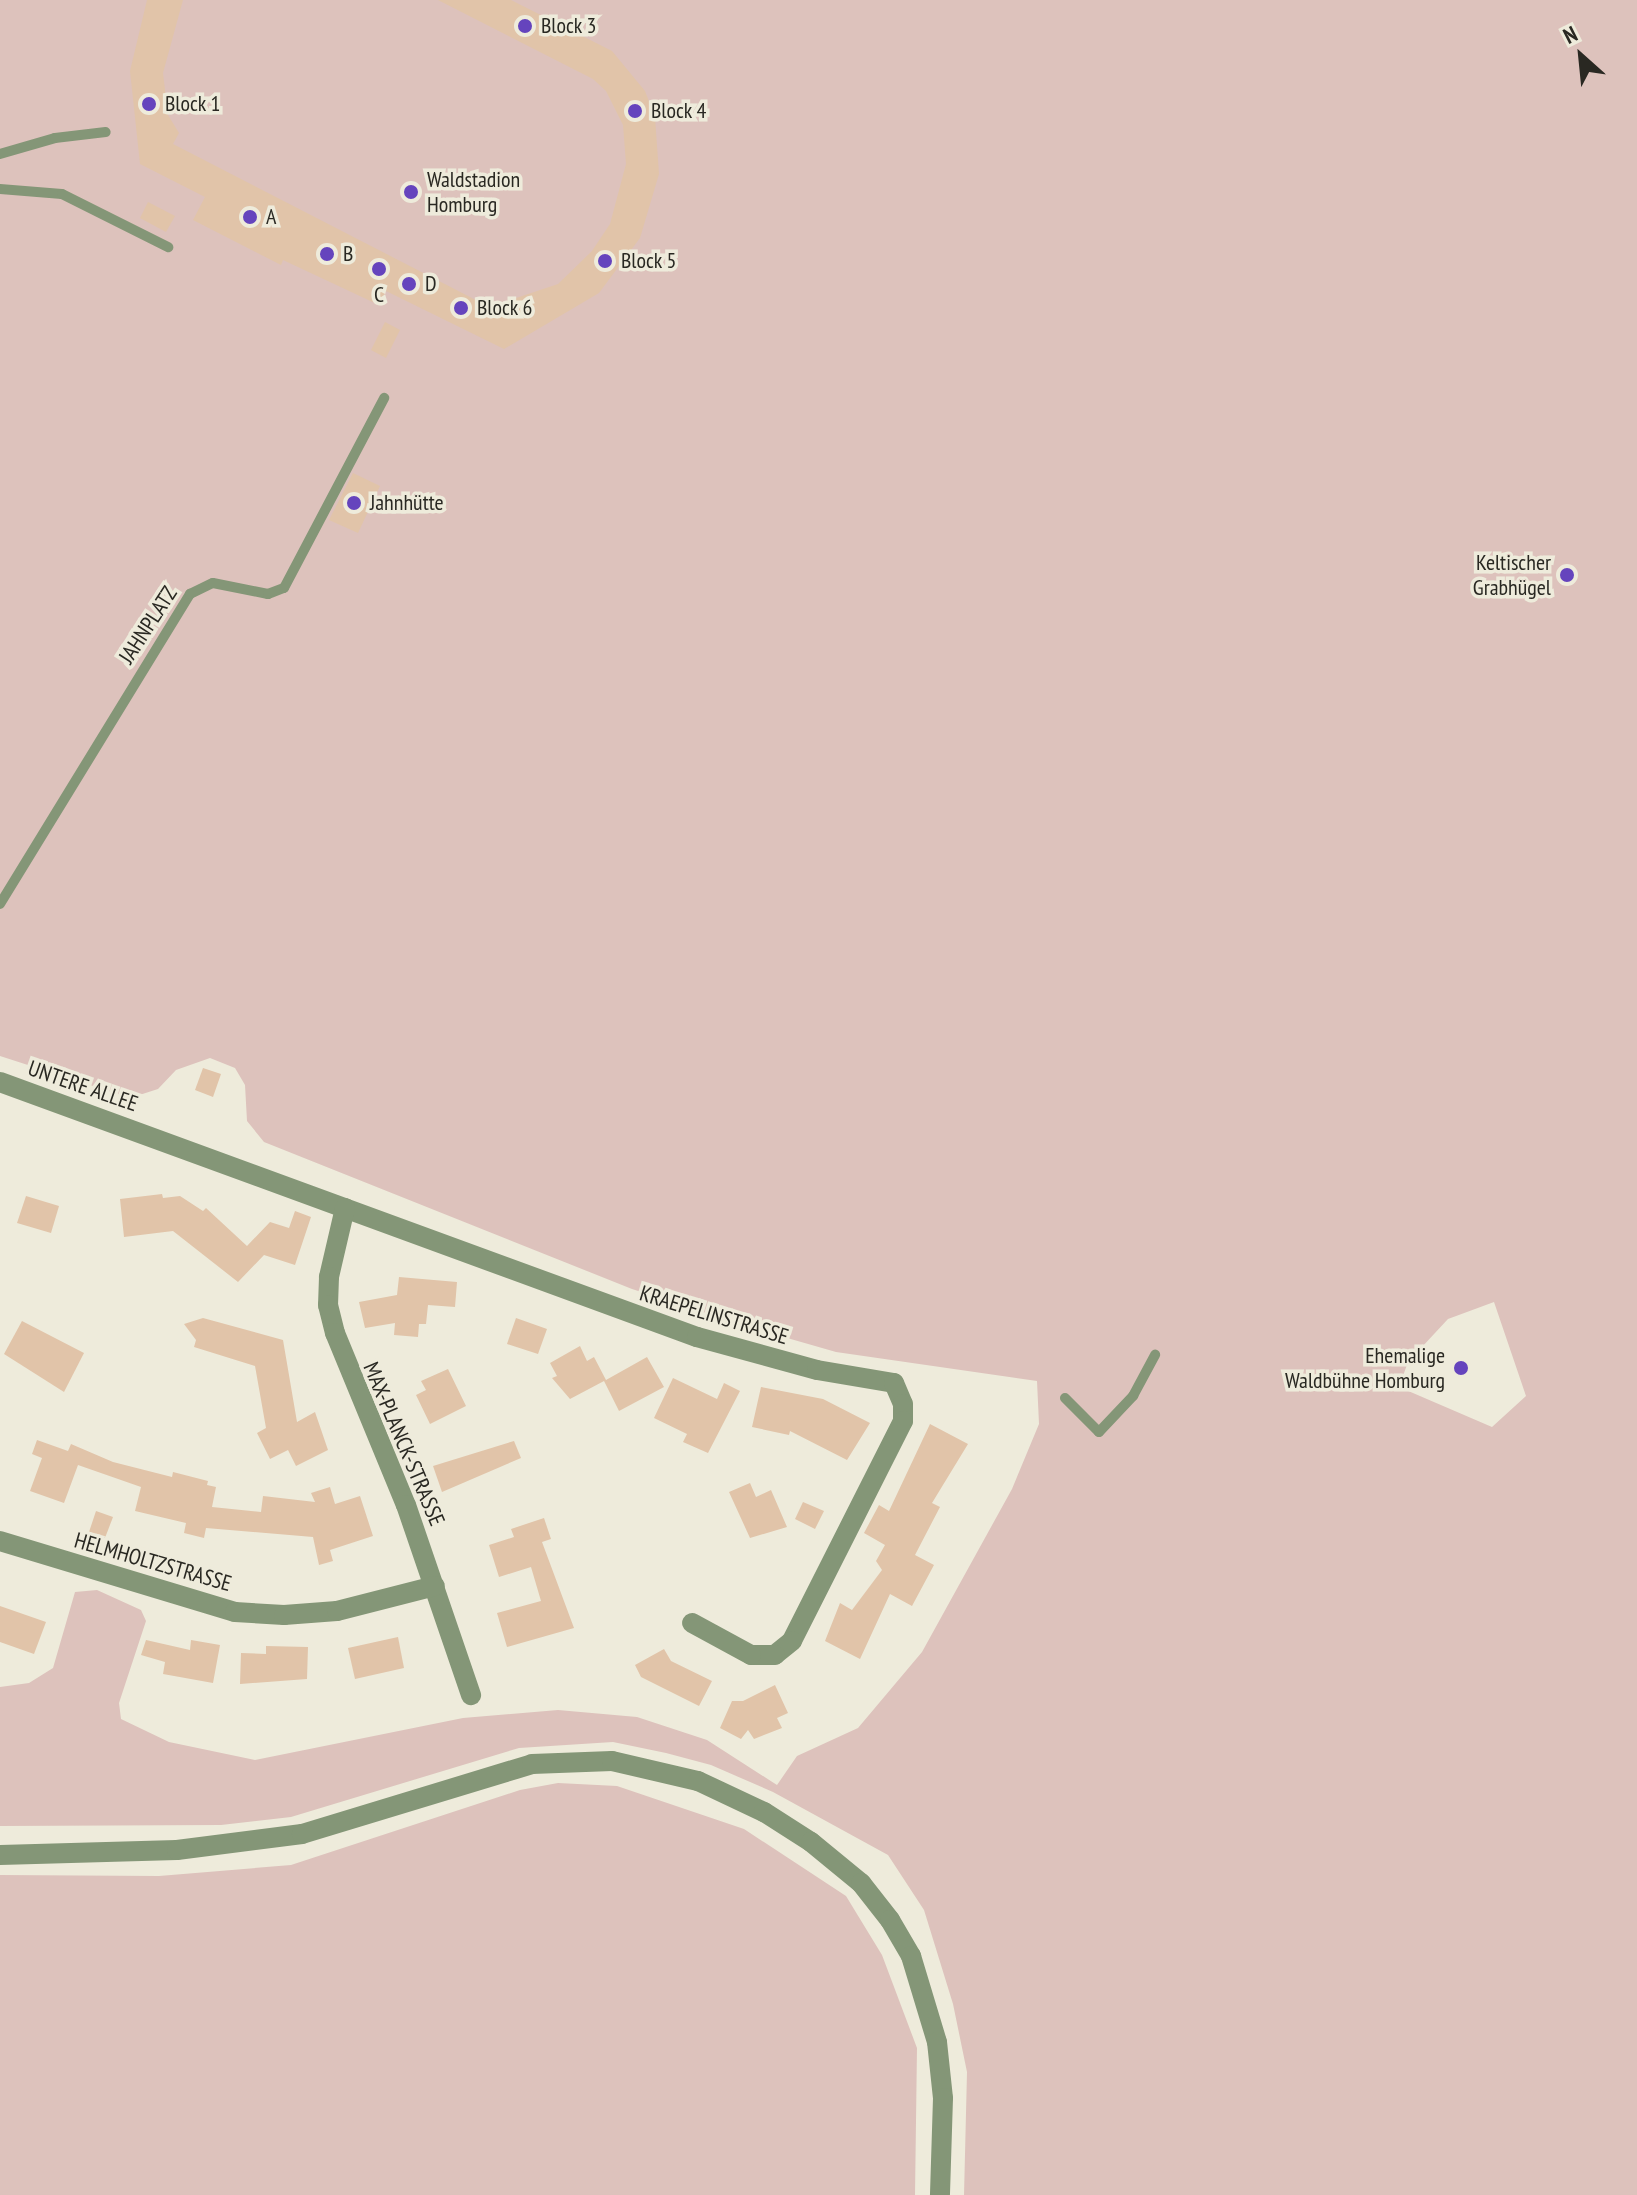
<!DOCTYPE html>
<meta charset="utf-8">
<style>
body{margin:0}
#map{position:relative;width:1637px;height:2195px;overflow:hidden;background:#eeebdb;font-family:"PT Sans Narrow",sans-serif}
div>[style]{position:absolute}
.green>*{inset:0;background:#ddc2bc}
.building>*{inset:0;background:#e1c4a9}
.service>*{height:10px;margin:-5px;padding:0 5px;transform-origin:5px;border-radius:5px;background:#849677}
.minor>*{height:20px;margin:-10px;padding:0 10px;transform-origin:10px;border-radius:10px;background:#849677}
.tertiary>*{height:20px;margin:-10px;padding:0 10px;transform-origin:10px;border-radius:10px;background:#849677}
.dots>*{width:22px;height:22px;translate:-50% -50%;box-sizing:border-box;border:4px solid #eeebdb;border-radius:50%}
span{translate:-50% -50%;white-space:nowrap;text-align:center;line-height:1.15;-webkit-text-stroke:7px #eeebdb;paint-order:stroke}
.poi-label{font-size:22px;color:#292822}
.left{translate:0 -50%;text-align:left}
.right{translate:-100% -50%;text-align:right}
.street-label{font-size:22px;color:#292822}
.north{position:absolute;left:1541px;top:16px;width:80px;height:80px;-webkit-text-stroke:6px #eeebdb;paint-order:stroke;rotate:333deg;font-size:22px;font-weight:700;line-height:32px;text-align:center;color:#292822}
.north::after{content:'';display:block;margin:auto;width:28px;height:36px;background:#292822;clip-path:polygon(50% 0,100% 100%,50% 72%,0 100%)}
</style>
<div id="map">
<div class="green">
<div style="clip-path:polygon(evenodd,0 0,1637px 0,1637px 2195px,964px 2195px,967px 2072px,953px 2004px,924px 1910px,888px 1855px,773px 1792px,711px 1765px,666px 1753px,613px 1742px,519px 1748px,291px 1817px,221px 1825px,0 1826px,0 1687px,29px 1683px,53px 1668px,75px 1592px,97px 1590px,141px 1610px,146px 1621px,119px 1703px,121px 1719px,169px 1742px,255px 1760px,463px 1718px,558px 1710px,637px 1717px,707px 1740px,777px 1785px,797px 1756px,858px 1728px,922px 1652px,1012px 1489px,1039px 1424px,1037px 1381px,836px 1352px,752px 1328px,632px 1289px,264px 1142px,247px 1121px,245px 1085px,235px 1068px,210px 1058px,176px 1070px,158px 1089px,130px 1098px,0 1056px,0 0,1494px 1302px,1526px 1396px,1492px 1427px,1399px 1387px,1408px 1362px,1448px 1319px,1494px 1302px)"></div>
<div style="clip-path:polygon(558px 1783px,617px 1786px,744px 1829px,846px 1896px,882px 1955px,917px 2048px,915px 2195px,0 2195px,0 1875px,159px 1876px,291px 1865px,520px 1790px)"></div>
</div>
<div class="building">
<div style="clip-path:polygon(147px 0,183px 0,163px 73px,168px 115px,179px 133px,173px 144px,503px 314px,510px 300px,558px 284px,592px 251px,610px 224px,626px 164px,623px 125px,606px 91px,593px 79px,438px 0,511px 0,612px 51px,645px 91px,655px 117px,659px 174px,640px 238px,599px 293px,504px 349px,386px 291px,379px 305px,283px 260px,281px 265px,193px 220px,205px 197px,140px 164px,130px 71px)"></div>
<div style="clip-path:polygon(148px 202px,175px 216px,166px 232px,140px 218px)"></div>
<div style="clip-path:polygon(385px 322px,400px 330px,386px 358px,371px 350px)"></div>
<div style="clip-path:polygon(353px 473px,380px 486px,358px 533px,329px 520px)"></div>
<div style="clip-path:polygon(203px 1068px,221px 1074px,213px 1097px,195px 1090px)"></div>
<div style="clip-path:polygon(162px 1194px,163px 1198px,180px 1196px,203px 1211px,206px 1208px,247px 1246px,270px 1222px,289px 1228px,295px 1211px,311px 1217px,295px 1265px,264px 1255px,238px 1282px,173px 1231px,124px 1237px,120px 1199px)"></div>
<div style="clip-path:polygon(26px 1196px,59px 1206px,51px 1233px,17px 1223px)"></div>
<div style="clip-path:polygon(399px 1277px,457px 1282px,455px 1307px,428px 1305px,426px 1324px,419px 1324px,418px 1337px,394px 1335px,395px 1323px,365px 1328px,359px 1302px,397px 1295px)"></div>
<div style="clip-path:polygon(203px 1318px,283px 1340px,297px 1422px,315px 1412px,328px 1450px,296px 1466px,288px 1450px,270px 1459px,257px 1433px,266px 1428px,255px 1366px,194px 1347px,196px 1340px,184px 1324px)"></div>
<div style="clip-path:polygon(516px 1318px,547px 1329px,538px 1354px,507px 1344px)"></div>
<div style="clip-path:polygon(22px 1321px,84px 1353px,64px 1392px,4px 1354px)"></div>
<div style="clip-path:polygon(580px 1346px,587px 1361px,594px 1357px,606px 1380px,647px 1357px,664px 1387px,619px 1411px,604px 1381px,570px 1399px,552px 1378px,557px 1376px,550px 1363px)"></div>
<div style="clip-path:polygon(448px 1369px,466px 1406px,430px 1424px,416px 1395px,426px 1390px,421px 1381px)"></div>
<div style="clip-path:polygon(673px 1378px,717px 1399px,724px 1383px,740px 1391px,708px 1453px,683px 1442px,687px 1434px,654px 1418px)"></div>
<div style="clip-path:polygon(761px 1387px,823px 1399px,870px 1423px,847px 1460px,790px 1431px,789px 1435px,752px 1427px)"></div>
<div style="clip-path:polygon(930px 1424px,968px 1444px,932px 1503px,940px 1507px,915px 1555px,934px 1565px,912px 1606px,890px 1594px,860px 1659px,825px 1641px,840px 1603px,852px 1610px,882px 1570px,876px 1561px,885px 1545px,864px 1533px,879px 1505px,889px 1511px)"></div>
<div style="clip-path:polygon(37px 1440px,68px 1451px,71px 1444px,113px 1462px,172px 1477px,173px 1472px,208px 1481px,207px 1485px,216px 1487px,212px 1507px,261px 1512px,263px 1496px,315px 1502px,311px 1493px,330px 1487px,335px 1504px,360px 1496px,373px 1536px,330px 1550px,333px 1561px,319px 1565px,313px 1537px,206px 1528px,204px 1538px,184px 1533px,186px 1523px,135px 1511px,141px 1487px,78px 1465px,64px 1503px,30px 1491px,42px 1458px,32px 1454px)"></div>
<div style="clip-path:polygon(514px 1441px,521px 1458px,442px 1492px,433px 1466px)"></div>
<div style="clip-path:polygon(750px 1483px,756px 1497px,771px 1490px,787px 1527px,750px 1538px,729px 1492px)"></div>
<div style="clip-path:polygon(803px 1502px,824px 1511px,815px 1529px,795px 1519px)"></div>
<div style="clip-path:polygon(96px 1511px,113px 1517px,105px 1538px,89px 1532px)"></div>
<div style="clip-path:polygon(544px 1518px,551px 1539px,542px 1542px,574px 1628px,507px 1647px,497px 1613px,541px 1601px,531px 1567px,499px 1577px,489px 1545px,514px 1537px,511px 1529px)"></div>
<div style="clip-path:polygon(0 1606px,46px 1622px,34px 1654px,0 1642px)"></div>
<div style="clip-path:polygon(398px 1637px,404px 1668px,355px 1679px,348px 1648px)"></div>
<div style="clip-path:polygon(146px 1640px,190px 1650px,191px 1640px,220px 1645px,213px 1683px,163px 1674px,165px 1662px,141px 1655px)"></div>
<div style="clip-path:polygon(266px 1646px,308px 1647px,307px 1679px,240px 1684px,241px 1653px,266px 1654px)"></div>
<div style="clip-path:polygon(664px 1649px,671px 1661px,712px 1681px,699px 1706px,641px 1677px,635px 1665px)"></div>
<div style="clip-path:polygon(775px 1685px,788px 1713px,777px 1718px,782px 1728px,754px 1739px,748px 1730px,741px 1739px,720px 1728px,732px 1701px,743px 1701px)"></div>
</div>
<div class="service">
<div style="left:0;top:154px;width:57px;rotate:-16.2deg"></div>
<div style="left:55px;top:138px;width:51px;rotate:-6.7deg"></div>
<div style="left:0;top:189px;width:62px;rotate:4.6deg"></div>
<div style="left:62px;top:194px;width:119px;rotate:26.6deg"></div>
<div style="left:0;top:904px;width:364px;rotate:-58.5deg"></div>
<div style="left:190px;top:594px;width:25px;rotate:-26deg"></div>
<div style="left:213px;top:583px;width:56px;rotate:11.3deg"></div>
<div style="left:268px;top:594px;width:17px;rotate:-21deg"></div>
<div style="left:284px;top:588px;width:215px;rotate:-62.2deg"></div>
<div style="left:1065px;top:1398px;width:48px;rotate:45deg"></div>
<div style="left:1099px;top:1432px;width:50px;rotate:-46.6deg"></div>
<div style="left:1133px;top:1396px;width:47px;rotate:-61.8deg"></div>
</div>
<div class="minor">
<div style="left:0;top:1082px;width:742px;rotate:20.1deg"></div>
<div style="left:697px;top:1337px;width:124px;rotate:15.4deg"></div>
<div style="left:817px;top:1370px;width:78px;rotate:9.6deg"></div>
<div style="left:894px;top:1383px;width:23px;rotate:67deg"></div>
<div style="left:903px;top:1404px;width:17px;rotate:90deg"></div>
<div style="left:903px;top:1421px;width:246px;rotate:116.8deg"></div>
<div style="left:792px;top:1641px;width:22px;rotate:141deg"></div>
<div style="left:775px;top:1655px;width:24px;rotate:180deg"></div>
<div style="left:751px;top:1655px;width:67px;rotate:-151.5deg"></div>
<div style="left:345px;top:1208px;width:71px;rotate:103.1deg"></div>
<div style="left:329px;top:1277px;width:28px;rotate:92deg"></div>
<div style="left:328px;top:1305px;width:29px;rotate:76deg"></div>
<div style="left:335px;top:1333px;width:186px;rotate:67.6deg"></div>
<div style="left:406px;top:1505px;width:201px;rotate:71.1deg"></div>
<div style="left:0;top:1541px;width:245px;rotate:16.8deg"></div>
<div style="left:235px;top:1612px;width:49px;rotate:3.5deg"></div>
<div style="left:284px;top:1615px;width:53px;rotate:-4.3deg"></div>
<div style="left:337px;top:1611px;width:101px;rotate:-14.3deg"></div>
</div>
<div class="tertiary">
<div style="left:0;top:1855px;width:177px;rotate:-1.6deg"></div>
<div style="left:177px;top:1850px;width:126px;rotate:-7.3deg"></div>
<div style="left:302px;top:1834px;width:240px;rotate:-16.9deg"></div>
<div style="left:532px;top:1764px;width:80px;rotate:-2.1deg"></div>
<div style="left:612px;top:1761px;width:88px;rotate:13.1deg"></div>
<div style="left:698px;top:1781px;width:73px;rotate:25.2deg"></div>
<div style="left:764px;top:1812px;width:56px;rotate:32.6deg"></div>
<div style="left:811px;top:1842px;width:65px;rotate:39.4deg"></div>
<div style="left:861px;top:1883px;width:47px;rotate:51.9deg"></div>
<div style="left:890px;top:1920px;width:42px;rotate:59.7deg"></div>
<div style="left:911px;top:1956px;width:90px;rotate:73.2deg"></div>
<div style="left:937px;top:2042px;width:56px;rotate:83.9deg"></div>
<div style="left:943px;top:2098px;width:97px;rotate:91.8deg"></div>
</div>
<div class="dots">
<div style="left:525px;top:26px;background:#6544bd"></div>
<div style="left:149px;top:104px;background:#6544bd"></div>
<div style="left:635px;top:111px;background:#6544bd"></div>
<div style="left:411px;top:192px;background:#6544bd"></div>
<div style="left:250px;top:217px;background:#6544bd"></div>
<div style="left:327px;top:254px;background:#6544bd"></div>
<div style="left:605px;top:261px;background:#6544bd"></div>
<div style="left:379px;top:269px;background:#6544bd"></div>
<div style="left:409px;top:284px;background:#6544bd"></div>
<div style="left:461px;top:308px;background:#6544bd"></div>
<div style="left:354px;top:503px;background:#6544bd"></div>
<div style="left:1567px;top:575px;background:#6544bd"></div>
<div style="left:1461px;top:1368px;background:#6544bd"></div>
</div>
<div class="poi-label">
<span class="left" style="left:541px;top:26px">Block 3</span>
<span class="left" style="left:165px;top:104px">Block 1</span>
<span class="left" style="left:651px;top:111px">Block 4</span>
<span class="left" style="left:427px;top:192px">Waldstadion<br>Homburg</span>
<span class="left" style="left:266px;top:217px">A</span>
<span class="left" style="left:343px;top:254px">B</span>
<span class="left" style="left:621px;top:261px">Block 5</span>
<span class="left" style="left:425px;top:284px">D</span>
<span style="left:379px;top:295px">C</span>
<span class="left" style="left:477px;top:308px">Block 6</span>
<span class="left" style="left:370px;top:503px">Jahnhütte</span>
<span class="right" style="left:1551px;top:575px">Keltischer<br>Grabhügel</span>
<span class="right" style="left:1445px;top:1368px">Ehemalige<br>Waldbühne Homburg</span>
</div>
<div class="street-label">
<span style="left:148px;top:625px;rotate:-57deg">JAHNPLATZ</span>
<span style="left:83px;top:1086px;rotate:19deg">UNTERE ALLEE</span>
<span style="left:714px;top:1315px;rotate:17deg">KRAEPELINSTRASSE</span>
<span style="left:404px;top:1444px;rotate:67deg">MAX-PLANCK-STRASSE</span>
<span style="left:153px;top:1562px;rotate:16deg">HELMHOLTZSTRASSE</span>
</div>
<div class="north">N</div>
</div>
